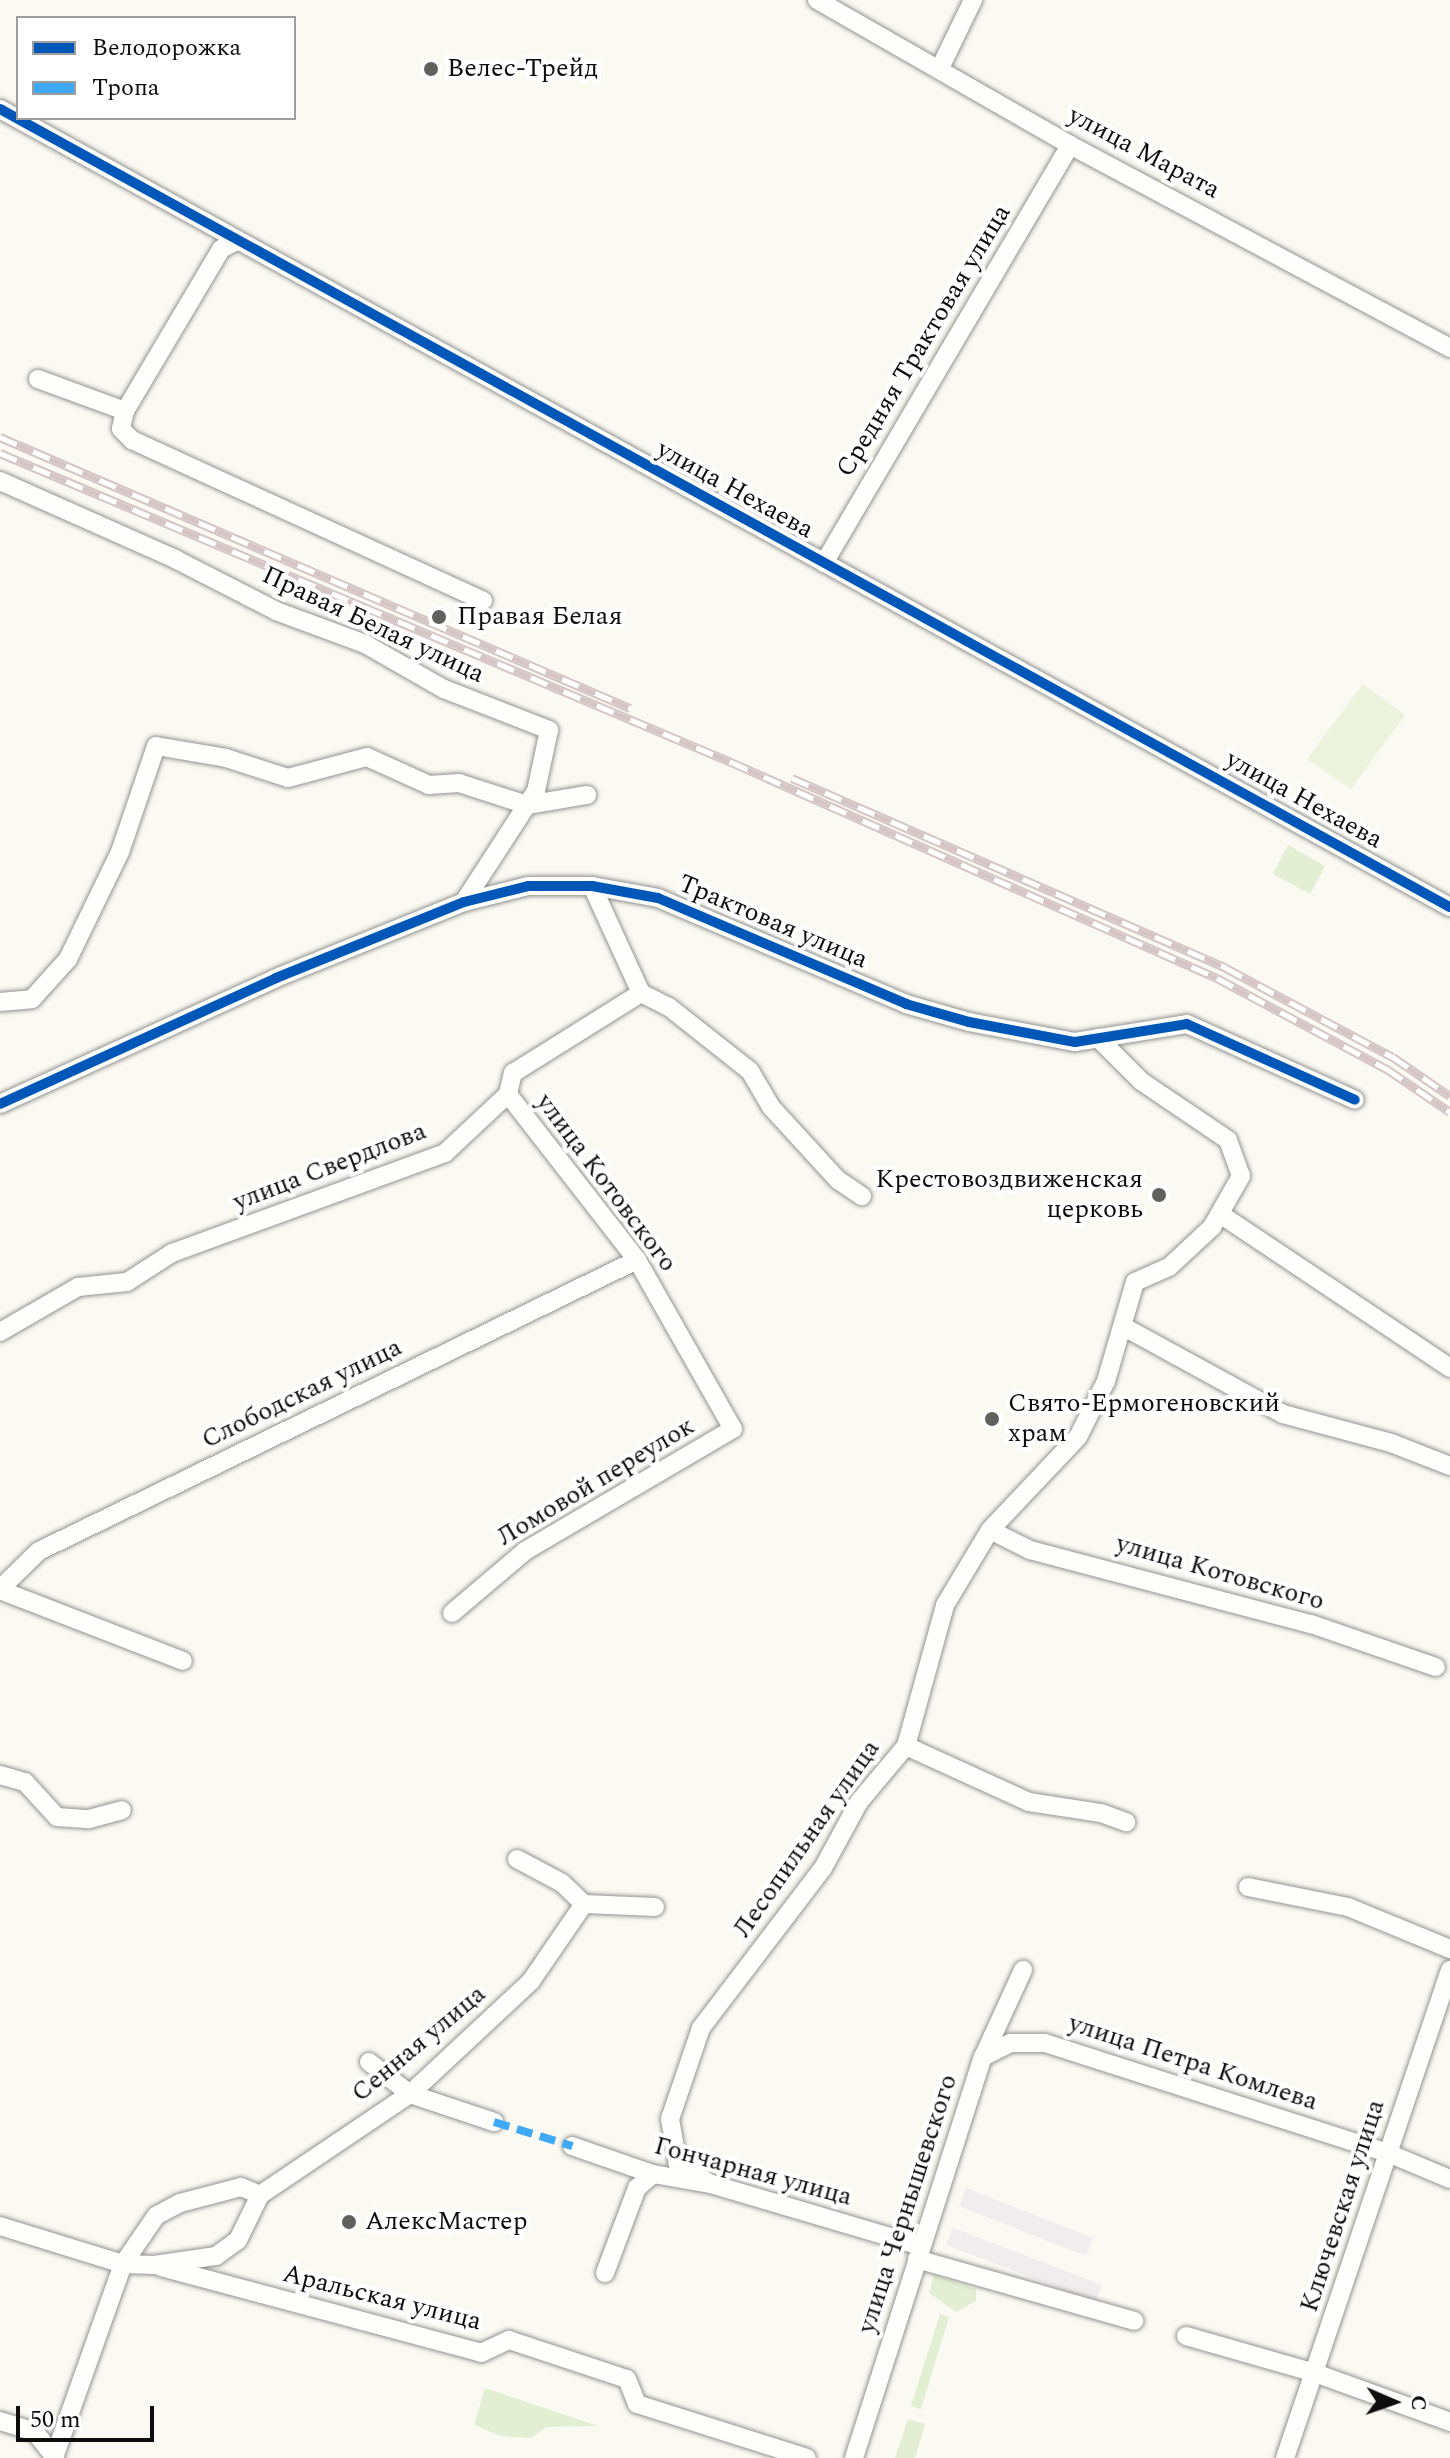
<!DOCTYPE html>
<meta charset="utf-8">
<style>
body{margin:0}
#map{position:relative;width:1450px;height:2458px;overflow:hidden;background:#faf9f2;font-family:Spectral,serif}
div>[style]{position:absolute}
.industrial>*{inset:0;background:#f1ecee}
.green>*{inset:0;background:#e2efd3}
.pitch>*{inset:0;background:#ecf3dd}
.roads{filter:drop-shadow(0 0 2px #949390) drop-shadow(0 0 2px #949390)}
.minor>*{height:18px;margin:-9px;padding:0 9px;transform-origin:9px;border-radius:9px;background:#fefefd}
.rail>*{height:9px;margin-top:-4.5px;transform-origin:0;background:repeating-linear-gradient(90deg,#fff 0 18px,#d5c6c5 0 36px);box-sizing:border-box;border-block:2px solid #d5c6c5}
.quiet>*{height:8px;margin-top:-4px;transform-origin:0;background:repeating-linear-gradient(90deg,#3fa9f5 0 16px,transparent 0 24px)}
.cycleway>*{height:10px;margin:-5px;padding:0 5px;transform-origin:5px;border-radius:5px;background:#0057b8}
.dots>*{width:22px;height:22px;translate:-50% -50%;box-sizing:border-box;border:4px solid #fff;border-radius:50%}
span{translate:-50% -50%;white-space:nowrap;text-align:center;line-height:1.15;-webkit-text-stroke:8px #fff;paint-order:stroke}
.poi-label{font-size:26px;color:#0d0d0d}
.left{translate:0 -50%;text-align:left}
.right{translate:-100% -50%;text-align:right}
.street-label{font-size:26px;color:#0d0d0d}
.legend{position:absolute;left:16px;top:16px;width:280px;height:104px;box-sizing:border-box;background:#fff;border:2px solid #9e9e9e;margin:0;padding:10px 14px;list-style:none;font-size:24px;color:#0d0d0d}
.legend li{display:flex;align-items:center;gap:16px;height:40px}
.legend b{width:40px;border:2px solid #9e9e9e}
.north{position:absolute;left:1354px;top:2362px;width:80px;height:80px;-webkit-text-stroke:6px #fff;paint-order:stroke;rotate:92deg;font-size:22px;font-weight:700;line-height:32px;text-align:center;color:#0d0d0d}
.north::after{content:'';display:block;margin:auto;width:28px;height:36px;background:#0d0d0d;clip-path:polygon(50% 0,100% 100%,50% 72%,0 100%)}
.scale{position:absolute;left:16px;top:2406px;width:138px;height:36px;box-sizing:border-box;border:4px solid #0d0d0d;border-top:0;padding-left:10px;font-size:24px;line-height:28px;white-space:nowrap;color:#0d0d0d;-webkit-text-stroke:6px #fff;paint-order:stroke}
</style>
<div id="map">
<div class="industrial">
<div style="clip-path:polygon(966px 2188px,1093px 2238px,1086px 2256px,959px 2206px)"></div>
<div style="clip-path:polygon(953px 2228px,1102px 2285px,1096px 2302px,946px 2245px)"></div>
</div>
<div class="green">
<div style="clip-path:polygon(1288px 845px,1325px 866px,1310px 894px,1273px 874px)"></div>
<div style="clip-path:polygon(934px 2275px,976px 2289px,976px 2301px,956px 2312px,929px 2293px)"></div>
<div style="clip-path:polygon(940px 2314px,949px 2317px,921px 2409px,911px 2406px)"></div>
<div style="clip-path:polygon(485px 2388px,598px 2426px,546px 2427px,532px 2438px,501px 2436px,474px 2425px)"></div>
<div style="clip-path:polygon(908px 2419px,925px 2424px,915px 2458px,895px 2458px)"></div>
</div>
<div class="pitch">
<div style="clip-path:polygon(1363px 684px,1405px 715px,1351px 789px,1307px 759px)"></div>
</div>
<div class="roads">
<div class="minor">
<div style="left:817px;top:0;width:292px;rotate:29.8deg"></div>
<div style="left:1070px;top:145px;width:431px;rotate:28.1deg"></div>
<div style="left:940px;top:68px;width:76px;rotate:-64.1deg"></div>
<div style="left:0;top:109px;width:1655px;rotate:28.83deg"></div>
<div style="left:38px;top:379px;width:93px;rotate:20.2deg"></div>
<div style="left:125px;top:411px;width:188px;rotate:-59.3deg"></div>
<div style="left:221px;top:249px;width:16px;rotate:-27deg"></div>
<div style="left:125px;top:411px;width:18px;rotate:103deg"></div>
<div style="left:121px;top:429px;width:16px;rotate:45deg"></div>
<div style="left:132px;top:440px;width:386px;rotate:24.6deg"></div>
<div style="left:0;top:481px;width:192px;rotate:24deg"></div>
<div style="left:175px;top:559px;width:114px;rotate:27.2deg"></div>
<div style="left:276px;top:611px;width:95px;rotate:20.3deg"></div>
<div style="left:365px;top:644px;width:91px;rotate:29.7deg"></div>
<div style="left:444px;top:689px;width:113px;rotate:21.3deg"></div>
<div style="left:549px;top:730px;width:62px;rotate:102deg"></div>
<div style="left:536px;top:791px;width:132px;rotate:123deg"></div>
<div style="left:824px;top:563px;width:485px;rotate:-59.5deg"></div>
<div style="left:592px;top:886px;width:118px;rotate:65.4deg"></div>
<div style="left:641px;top:993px;width:31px;rotate:27deg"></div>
<div style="left:669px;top:1007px;width:103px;rotate:38.3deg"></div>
<div style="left:750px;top:1071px;width:42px;rotate:59.7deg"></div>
<div style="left:771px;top:1107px;width:99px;rotate:47.5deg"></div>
<div style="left:838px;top:1180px;width:29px;rotate:34deg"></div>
<div style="left:0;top:1002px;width:32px;rotate:-5deg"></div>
<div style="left:32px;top:999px;width:54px;rotate:-48deg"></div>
<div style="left:68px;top:959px;width:119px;rotate:-64.1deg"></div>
<div style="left:120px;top:852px;width:112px;rotate:-71.2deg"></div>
<div style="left:156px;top:746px;width:71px;rotate:9.7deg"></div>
<div style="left:226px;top:758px;width:65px;rotate:17.9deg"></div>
<div style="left:288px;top:778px;width:82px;rotate:-14.9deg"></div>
<div style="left:367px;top:757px;width:68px;rotate:24.3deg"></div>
<div style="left:429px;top:785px;width:30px;rotate:-4deg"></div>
<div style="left:459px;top:783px;width:71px;rotate:17.9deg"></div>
<div style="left:527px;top:805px;width:61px;rotate:-9.5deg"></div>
<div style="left:0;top:1104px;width:303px;rotate:-24.5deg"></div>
<div style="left:276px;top:978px;width:203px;rotate:-22deg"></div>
<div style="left:464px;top:902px;width:66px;rotate:-14deg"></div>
<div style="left:528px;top:886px;width:64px"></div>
<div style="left:592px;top:886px;width:67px;rotate:10.3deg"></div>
<div style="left:658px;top:898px;width:270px;rotate:23.1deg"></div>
<div style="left:906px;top:1004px;width:66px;rotate:15.9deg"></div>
<div style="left:969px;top:1022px;width:108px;rotate:10.7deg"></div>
<div style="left:1075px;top:1042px;width:113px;rotate:-9.1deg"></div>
<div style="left:1187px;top:1024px;width:184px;rotate:24.3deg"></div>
<div style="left:1220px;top:1214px;width:277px;rotate:33.8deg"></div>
<div style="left:1124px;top:1327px;width:181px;rotate:28.7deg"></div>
<div style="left:1283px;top:1414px;width:112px;rotate:15deg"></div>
<div style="left:1391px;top:1443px;width:63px;rotate:21.3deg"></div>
<div style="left:0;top:1332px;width:90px;rotate:-30deg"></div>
<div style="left:78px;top:1287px;width:49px;rotate:-5.8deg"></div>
<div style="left:127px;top:1282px;width:54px;rotate:-32.8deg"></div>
<div style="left:172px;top:1253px;width:291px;rotate:-20.1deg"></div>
<div style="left:445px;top:1153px;width:86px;rotate:-43.1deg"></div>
<div style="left:508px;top:1094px;width:22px;rotate:-77deg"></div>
<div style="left:513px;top:1073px;width:151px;rotate:-32deg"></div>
<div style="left:990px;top:1530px;width:45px;rotate:26.6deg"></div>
<div style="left:1030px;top:1550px;width:291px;rotate:14.8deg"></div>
<div style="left:1311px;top:1624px;width:132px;rotate:19deg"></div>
<div style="left:0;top:1589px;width:54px;rotate:-44.3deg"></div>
<div style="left:39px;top:1551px;width:665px;rotate:-25.95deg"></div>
<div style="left:0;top:1590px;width:196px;rotate:21.2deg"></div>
<div style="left:452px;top:1613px;width:96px;rotate:-40.3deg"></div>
<div style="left:525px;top:1551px;width:241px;rotate:-30.4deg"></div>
<div style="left:733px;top:1429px;width:194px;rotate:-119.6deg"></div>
<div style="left:637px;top:1260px;width:210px;rotate:-127.9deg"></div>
<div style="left:906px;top:1746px;width:135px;rotate:24.5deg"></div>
<div style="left:1029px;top:1802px;width:73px;rotate:8.7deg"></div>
<div style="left:1101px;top:1813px;width:27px;rotate:20deg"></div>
<div style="left:0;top:1775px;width:26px;rotate:16deg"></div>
<div style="left:25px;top:1782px;width:47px;rotate:47.6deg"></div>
<div style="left:57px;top:1817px;width:32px;rotate:4deg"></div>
<div style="left:89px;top:1819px;width:34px;rotate:-15deg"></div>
<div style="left:517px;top:1859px;width:51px;rotate:28.1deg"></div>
<div style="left:562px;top:1883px;width:30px;rotate:44deg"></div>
<div style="left:584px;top:1904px;width:71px;rotate:2.4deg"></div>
<div style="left:1248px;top:1887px;width:102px;rotate:11.3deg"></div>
<div style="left:1348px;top:1907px;width:110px;rotate:22.4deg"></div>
<div style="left:983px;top:2057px;width:30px;rotate:-27deg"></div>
<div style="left:1010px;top:2043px;width:35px"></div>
<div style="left:1045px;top:2043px;width:360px;rotate:17.8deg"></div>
<div style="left:1388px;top:2153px;width:67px;rotate:22.8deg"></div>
<div style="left:369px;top:2062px;width:52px;rotate:38deg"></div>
<div style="left:410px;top:2094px;width:89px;rotate:18.4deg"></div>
<div style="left:572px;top:2146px;width:86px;rotate:19.1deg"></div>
<div style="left:653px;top:2174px;width:59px;rotate:9.8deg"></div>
<div style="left:711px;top:2184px;width:218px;rotate:16.5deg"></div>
<div style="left:711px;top:2184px;width:39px;rotate:-149deg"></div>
<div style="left:678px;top:2164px;width:46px;rotate:-100.1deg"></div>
<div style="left:670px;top:2119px;width:96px;rotate:-71.2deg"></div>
<div style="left:701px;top:2028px;width:201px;rotate:-52.7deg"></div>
<div style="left:823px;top:1868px;width:75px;rotate:-61.4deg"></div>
<div style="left:859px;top:1802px;width:73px;rotate:-50deg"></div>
<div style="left:906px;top:1746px;width:146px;rotate:-74.5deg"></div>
<div style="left:945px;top:1605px;width:87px;rotate:-59deg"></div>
<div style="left:990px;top:1530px;width:128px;rotate:-46.6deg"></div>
<div style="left:1078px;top:1437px;width:63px;rotate:-63.4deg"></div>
<div style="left:1106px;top:1381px;width:103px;rotate:-73.7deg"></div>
<div style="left:1135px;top:1282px;width:37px;rotate:-24deg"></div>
<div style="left:1169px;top:1267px;width:59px;rotate:-42.9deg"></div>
<div style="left:1212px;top:1227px;width:59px;rotate:-60.4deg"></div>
<div style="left:1241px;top:1176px;width:38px;rotate:-110deg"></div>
<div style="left:1228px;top:1140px;width:105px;rotate:-145.9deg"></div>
<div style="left:1141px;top:1081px;width:61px;rotate:-135deg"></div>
<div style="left:260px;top:2195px;width:21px;rotate:-157deg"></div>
<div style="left:241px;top:2187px;width:63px;rotate:165.3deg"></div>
<div style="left:180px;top:2203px;width:27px;rotate:152deg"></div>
<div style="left:156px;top:2216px;width:58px;rotate:124.5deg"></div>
<div style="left:123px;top:2264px;width:31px;rotate:2deg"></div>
<div style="left:154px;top:2265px;width:63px;rotate:-8.3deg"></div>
<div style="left:216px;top:2256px;width:27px;rotate:-36deg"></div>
<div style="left:238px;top:2240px;width:50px;rotate:-63.9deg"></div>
<div style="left:260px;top:2195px;width:181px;rotate:-34deg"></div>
<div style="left:410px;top:2094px;width:166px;rotate:-43deg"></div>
<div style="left:531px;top:1981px;width:93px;rotate:-55.5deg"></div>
<div style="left:0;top:2226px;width:129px;rotate:17.2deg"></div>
<div style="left:123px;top:2264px;width:206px;rotate:109.6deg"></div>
<div style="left:917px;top:2259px;width:226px;rotate:15.9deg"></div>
<div style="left:161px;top:2267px;width:331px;rotate:15deg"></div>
<div style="left:481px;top:2353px;width:31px;rotate:-25deg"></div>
<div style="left:509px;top:2340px;width:124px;rotate:18.3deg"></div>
<div style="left:627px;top:2379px;width:27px;rotate:68deg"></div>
<div style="left:637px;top:2404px;width:178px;rotate:17.6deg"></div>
<div style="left:605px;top:2273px;width:91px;rotate:-69.4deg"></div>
<div style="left:637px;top:2188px;width:21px;rotate:-41deg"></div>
<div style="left:1186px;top:2336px;width:134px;rotate:16deg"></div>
<div style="left:1315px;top:2373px;width:144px;rotate:19.9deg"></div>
<div style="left:0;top:2421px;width:37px;rotate:17deg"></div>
<div style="left:35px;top:2432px;width:33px;rotate:52deg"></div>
<div style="left:854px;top:2458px;width:421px;rotate:-72.2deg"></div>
<div style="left:983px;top:2057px;width:96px;rotate:-65.3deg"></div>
<div style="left:1285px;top:2458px;width:515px;rotate:-71.32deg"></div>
</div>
</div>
<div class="rail">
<div style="left:0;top:437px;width:686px;rotate:23.28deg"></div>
<div style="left:0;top:453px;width:794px;rotate:22.91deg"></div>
<div style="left:731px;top:762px;width:532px;rotate:23.96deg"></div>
<div style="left:1217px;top:978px;width:193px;rotate:28.2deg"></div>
<div style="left:1387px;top:1069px;width:76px;rotate:34.3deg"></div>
<div style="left:792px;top:778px;width:474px;rotate:23.6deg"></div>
<div style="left:1226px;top:968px;width:189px;rotate:28.1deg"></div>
<div style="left:1393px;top:1057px;width:69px;rotate:34.4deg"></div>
</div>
<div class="quiet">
<div style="left:494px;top:2122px;width:82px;rotate:17.1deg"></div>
</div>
<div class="cycleway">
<div style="left:0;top:109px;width:1655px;rotate:28.83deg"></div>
<div style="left:0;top:1104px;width:303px;rotate:-24.5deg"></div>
<div style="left:276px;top:978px;width:203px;rotate:-22deg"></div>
<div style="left:464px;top:902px;width:66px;rotate:-14deg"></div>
<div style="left:528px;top:886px;width:64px"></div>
<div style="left:592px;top:886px;width:67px;rotate:10.3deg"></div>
<div style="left:658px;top:898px;width:270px;rotate:23.1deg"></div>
<div style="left:906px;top:1004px;width:66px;rotate:15.9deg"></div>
<div style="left:969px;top:1022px;width:108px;rotate:10.7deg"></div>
<div style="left:1075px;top:1042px;width:113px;rotate:-9.1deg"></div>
<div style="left:1187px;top:1024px;width:184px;rotate:24.3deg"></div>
</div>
<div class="dots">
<div style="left:431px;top:69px;background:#60605d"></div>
<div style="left:439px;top:617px;background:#60605d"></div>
<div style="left:1159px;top:1195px;background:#60605d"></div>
<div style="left:992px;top:1419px;background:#60605d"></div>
<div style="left:349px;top:2222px;background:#60605d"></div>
</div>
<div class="poi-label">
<span class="left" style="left:447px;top:69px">Велес-Трейд</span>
<span class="left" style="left:457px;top:617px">Правая Белая</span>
<span class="right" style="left:1143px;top:1195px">Крестовоздвиженская<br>церковь</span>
<span class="left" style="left:1008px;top:1419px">Свято-Ермогеновский<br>храм</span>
<span class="left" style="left:365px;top:2222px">АлексМастер</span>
</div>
<div class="street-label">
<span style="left:1144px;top:153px;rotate:28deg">улица Марата</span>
<span style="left:924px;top:341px;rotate:-59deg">Средняя Трактовая улица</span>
<span style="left:735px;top:490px;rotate:29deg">улица Нехаева</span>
<span style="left:373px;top:625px;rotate:25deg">Правая Белая улица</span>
<span style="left:1304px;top:800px;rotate:29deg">улица Нехаева</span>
<span style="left:773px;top:922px;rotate:23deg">Трактовая улица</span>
<span style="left:330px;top:1167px;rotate:-21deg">улица Свердлова</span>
<span style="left:606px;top:1183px;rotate:53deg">улица Котовского</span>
<span style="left:302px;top:1394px;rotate:-26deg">Слободская улица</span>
<span style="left:596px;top:1482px;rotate:-31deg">Ломовой переулок</span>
<span style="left:1220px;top:1573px;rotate:16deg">улица Котовского</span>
<span style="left:807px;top:1839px;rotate:-55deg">Лесопильная улица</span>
<span style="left:419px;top:2044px;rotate:-40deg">Сенная улица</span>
<span style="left:1193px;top:2063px;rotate:18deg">улица Петра Комлева</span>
<span style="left:753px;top:2172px;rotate:15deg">Гончарная улица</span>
<span style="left:908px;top:2204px;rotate:-72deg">улица Чернышевского</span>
<span style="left:1343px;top:2206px;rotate:-72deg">Ключевская улица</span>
<span style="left:382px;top:2298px;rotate:14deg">Аральская улица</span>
</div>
<ul class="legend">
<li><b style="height:10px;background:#0057b8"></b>Велодорожка</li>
<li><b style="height:10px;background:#3fa9f5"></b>Тропа</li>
</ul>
<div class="north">С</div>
<div class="scale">50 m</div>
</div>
